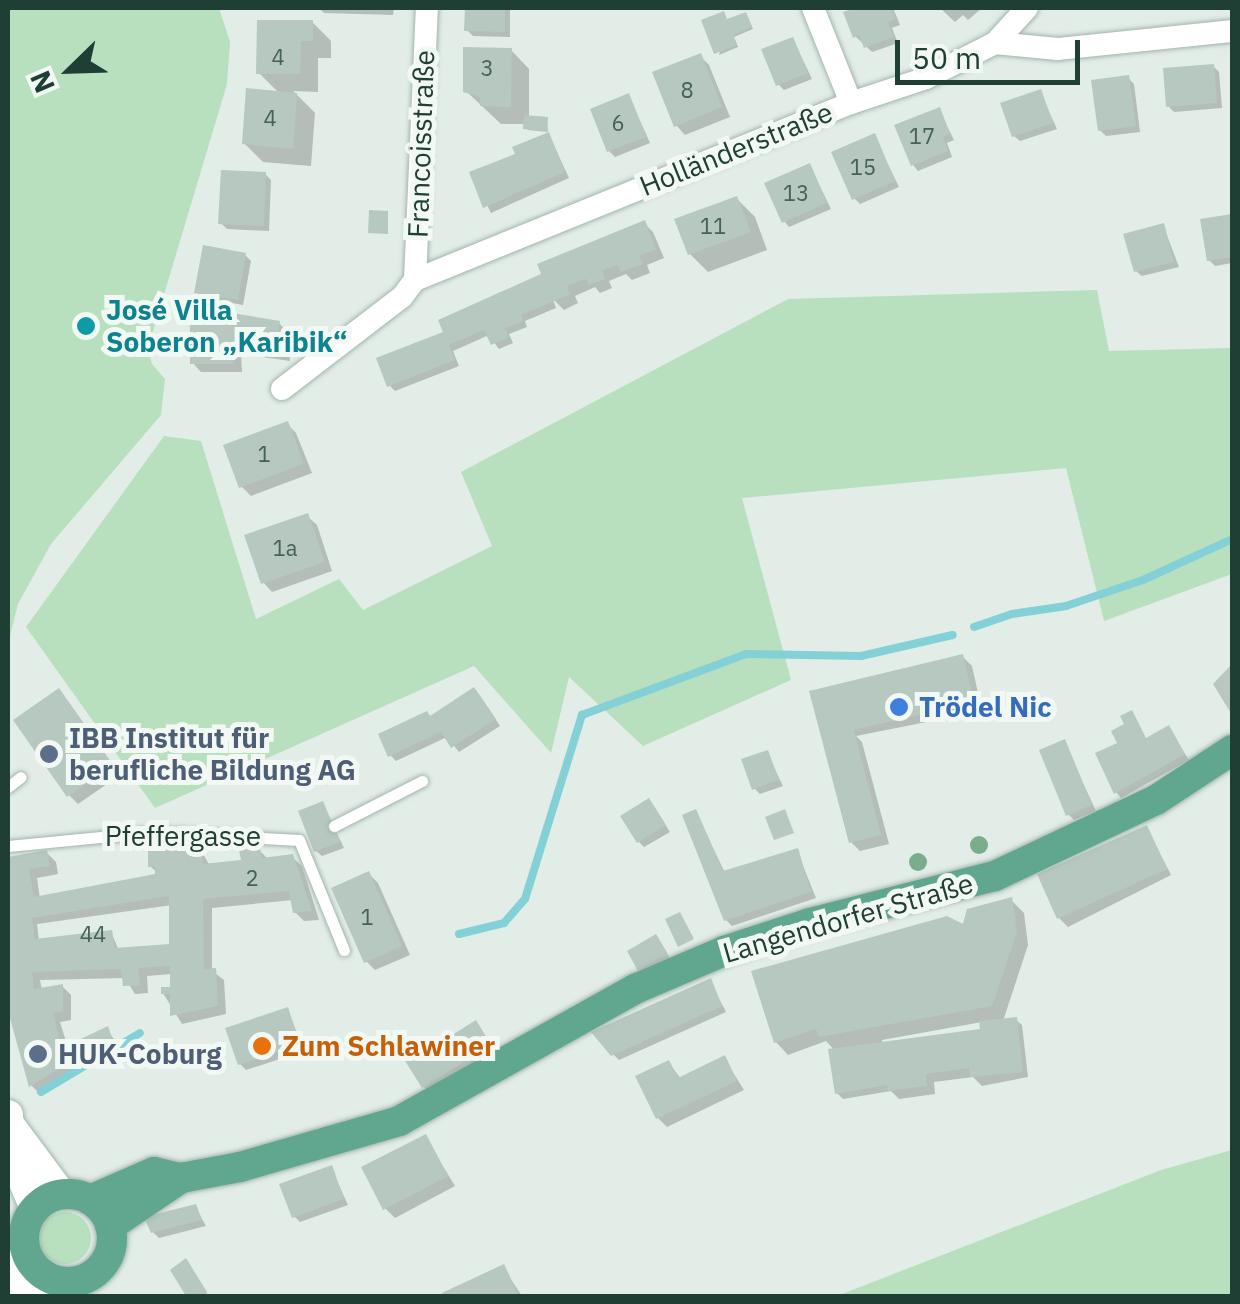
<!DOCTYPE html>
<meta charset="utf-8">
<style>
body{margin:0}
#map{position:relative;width:1240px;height:1304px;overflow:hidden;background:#e1ede6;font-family:"IBM Plex Sans",sans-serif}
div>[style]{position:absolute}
.green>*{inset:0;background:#b8e0bf}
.round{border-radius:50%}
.shadow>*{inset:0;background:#0003}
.stream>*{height:8px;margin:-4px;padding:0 4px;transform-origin:4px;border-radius:4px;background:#84d0d7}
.building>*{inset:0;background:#b6c8bf}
.roads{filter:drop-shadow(0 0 2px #a3b5ad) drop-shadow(0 0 2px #a3b5ad)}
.lane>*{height:11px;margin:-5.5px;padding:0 5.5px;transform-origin:5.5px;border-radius:5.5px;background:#fff}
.street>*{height:22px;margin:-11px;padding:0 11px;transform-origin:11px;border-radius:11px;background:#fff}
.secondary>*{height:30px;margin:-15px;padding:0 15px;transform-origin:15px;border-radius:15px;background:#fff}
.primary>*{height:30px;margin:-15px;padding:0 15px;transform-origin:15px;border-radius:15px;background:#61a68f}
.primary>.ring{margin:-15px;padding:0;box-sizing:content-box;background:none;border:30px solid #61a68f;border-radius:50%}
.trees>*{width:18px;height:18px;margin:-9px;border-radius:50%;background:#7aad8b}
.dots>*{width:28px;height:28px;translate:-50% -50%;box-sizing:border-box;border:5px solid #f2f9f5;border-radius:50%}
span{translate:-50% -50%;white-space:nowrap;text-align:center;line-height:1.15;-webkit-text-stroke:10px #f2f9f5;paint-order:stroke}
.number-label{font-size:22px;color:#466157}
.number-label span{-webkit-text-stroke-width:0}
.street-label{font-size:28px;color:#203f34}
.culture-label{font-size:28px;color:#0d838f;font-weight:700}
.left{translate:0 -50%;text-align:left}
.shop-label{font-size:28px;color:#366cbe;font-weight:700}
.service-label{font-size:28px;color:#4e5e75;font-weight:700}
.food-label{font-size:28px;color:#c56008;font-weight:700}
.frame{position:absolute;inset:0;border:10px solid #203f34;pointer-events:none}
.north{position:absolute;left:20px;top:20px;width:100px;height:100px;-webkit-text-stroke:8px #f2f9f5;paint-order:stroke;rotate:247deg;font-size:28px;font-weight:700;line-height:40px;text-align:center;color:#203f34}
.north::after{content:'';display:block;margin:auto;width:35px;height:45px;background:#203f34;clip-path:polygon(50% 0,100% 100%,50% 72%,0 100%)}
.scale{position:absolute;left:895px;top:40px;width:185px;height:45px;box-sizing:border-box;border:5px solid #203f34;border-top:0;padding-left:12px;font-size:30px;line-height:35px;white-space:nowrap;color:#203f34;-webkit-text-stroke:8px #f2f9f5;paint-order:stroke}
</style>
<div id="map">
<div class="green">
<div style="clip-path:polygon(8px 8px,219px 8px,230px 42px,227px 84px,148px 348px,152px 364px,165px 379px,161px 415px,51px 544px,18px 604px,8px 644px)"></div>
<div style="clip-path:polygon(1097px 290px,1109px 351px,1232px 348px,1232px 574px,1104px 621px,1066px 468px,742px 498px,791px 680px,643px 746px,569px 677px,551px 753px,474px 666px,155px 808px,26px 627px,164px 436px,201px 441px,256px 619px,339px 579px,363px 610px,492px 546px,461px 472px,788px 299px)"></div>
<div style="clip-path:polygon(1232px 1150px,1232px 1296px,837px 1296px,1161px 1170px)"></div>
<div class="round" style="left:39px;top:1212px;width:52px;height:52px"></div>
</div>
<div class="shadow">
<div style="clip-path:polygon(319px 8px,394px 8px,393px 15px,324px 13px)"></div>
<div style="clip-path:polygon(468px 8px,510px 8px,510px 37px,473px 36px,467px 30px)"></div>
<div style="clip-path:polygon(863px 8px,893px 8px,900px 25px,892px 28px,898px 43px,872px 52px,855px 36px,846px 14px)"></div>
<div style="clip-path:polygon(940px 8px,982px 8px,968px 20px,963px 15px,955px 22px)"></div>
<div style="clip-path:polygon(748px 17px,753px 29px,734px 37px,738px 47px,719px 55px,728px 22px)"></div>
<div style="clip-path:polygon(312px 22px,331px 41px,331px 58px,318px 58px,318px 92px,293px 91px,315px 113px,311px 166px,263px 162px,244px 143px,279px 93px,259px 73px)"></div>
<div style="clip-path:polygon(793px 39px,812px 79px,784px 90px,778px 84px)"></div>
<div style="clip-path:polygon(511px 50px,529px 69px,529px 118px,547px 120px,548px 132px,528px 130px,526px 124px,501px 124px,466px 91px)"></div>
<div style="clip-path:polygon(700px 56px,709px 65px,730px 117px,685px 135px,676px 125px)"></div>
<div style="clip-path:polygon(1213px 66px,1219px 72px,1222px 108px,1174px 112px,1168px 106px)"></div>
<div style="clip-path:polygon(1128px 78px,1134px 84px,1140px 132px,1106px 136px,1100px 130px)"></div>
<div style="clip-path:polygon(1040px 92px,1057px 129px,1020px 141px,1014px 136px)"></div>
<div style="clip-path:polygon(629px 96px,650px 143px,615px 157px,609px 151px)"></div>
<div style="clip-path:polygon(939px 110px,954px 140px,947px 143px,952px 157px,918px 171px,913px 165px)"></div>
<div style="clip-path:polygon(549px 135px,569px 178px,491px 213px,472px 174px,518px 156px)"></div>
<div style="clip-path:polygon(874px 136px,899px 187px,860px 204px,854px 198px)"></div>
<div style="clip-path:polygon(810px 166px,831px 209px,789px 227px,784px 221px)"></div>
<div style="clip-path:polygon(265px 174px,271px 180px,269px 231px,227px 229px,221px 223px)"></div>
<div style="clip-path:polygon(737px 199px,755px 217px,767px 250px,708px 272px,690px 254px)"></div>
<div style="clip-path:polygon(1232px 216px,1232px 263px,1215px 266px,1209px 260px)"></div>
<div style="clip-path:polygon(644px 223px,653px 232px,664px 258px,647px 265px,650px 273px,632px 280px,626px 274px,609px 281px,612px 288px,600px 293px,595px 287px,575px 296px,578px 303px,564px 310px,553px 299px,556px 308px,525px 321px,527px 327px,509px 334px,513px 343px,499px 349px,489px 335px,453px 351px,459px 366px,395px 391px,390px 386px,446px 333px)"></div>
<div style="clip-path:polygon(1163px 225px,1179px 267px,1142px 276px,1136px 271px)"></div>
<div style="clip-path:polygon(245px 255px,251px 261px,243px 305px,203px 298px,197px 292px)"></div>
<div style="clip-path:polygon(279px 323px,288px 333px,290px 361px,241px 354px,242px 372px,201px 372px,192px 362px)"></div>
<div style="clip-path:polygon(287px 424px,296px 433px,312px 473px,251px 496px,241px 486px)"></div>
<div style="clip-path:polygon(307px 516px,317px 525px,332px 571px,272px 592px,263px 582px)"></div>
<div style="clip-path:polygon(963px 657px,972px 666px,982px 711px,856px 736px,862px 742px,889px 844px,860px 851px,851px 842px,824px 736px)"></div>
<div style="clip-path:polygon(480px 696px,500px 726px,459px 752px,447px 737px,396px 761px,390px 755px,430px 718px)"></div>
<div style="clip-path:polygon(68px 701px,120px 775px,78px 804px,69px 795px)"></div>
<div style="clip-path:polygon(1168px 728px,1189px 760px,1121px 798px,1116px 792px,1146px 740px)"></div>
<div style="clip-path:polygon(1064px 742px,1096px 811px,1074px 820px,1068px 814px)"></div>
<div style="clip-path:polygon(767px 753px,783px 786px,760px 794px,754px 788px)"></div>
<div style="clip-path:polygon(323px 804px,344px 848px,322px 856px,316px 851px)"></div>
<div style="clip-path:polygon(654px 807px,670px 832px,644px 847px,639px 842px)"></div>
<div style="clip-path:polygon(696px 812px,725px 873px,797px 851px,816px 898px,732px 926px,726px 920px)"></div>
<div style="clip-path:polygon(1147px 828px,1171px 875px,1068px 927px,1059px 918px)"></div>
<div style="clip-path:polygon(evenodd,200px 849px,210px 866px,244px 862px,259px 850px,269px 860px,292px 857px,302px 866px,319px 920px,304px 921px,295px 912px,293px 900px,212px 908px,212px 971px,224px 980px,226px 1014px,182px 1024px,163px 993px,172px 990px,172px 974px,147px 976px,148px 993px,135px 994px,125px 978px,40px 980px,42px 990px,62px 986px,71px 995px,71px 1020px,60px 1022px,68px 1048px,107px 1030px,120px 1047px,40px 1094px,31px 1085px,8px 1003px,8px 859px,47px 853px,56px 862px,58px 874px,37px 878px,40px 899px,160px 875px,150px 866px,200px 849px,172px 905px,171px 947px,119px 951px,111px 932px,39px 941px,37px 924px,172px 905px)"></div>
<div style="clip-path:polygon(369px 874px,378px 883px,410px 955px,375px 970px,366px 961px)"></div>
<div style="clip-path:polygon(evenodd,1011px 900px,1024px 913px,1028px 945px,1003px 1021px,1016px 1020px,1022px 1025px,1028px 1077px,982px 1086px,973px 1077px,934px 1082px,935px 1094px,899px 1099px,891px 1091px,843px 1099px,837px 1093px,835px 1051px,826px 1041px,788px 1055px,776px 1042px,1011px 900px,982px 1022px,983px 1031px,883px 1044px,882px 1040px,982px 1022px)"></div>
<div style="clip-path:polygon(656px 937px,672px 961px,646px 975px,640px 969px)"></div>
<div style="clip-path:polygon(710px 981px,726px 1012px,619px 1060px,613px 1054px)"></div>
<div style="clip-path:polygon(288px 1010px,304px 1051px,246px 1070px,240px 1064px)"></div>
<div style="clip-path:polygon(481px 1029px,495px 1051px,429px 1092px,424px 1087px,438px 1061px)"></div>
<div style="clip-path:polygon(724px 1058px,744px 1090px,667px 1127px,658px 1118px,669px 1063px,681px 1079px)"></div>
<div style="clip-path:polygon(425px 1137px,455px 1186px,395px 1218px,385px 1208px)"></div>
<div style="clip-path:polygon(331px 1168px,348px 1205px,300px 1222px,294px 1216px)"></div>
<div style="clip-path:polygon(195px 1206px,206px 1226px,159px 1238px,153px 1232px)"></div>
<div style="clip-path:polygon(503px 1267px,522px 1296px,447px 1296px,446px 1294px)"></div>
</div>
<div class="stream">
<div style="left:974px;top:627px;width:40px;rotate:-18.9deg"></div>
<div style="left:1012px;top:614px;width:55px;rotate:-8.4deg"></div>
<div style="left:1066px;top:606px;width:81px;rotate:-18.7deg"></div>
<div style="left:1143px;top:580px;width:98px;rotate:-24.7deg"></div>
<div style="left:459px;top:934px;width:46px;rotate:-13.7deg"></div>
<div style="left:504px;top:923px;width:32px;rotate:-49deg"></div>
<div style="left:525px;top:899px;width:193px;rotate:-72.8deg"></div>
<div style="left:582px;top:715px;width:175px;rotate:-20.4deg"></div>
<div style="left:746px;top:654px;width:115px;rotate:1deg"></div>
<div style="left:861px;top:656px;width:94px;rotate:-12.9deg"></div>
<div style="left:41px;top:1092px;width:115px;rotate:-30.8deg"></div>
</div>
<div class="building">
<div style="clip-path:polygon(465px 8px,505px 8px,505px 32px,464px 31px)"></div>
<div style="clip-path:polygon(856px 8px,891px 8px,896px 19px,888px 22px,894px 37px,864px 48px,859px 35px,853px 38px,843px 12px)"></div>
<div style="clip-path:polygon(724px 11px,727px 19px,746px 12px,752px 27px,733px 35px,737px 45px,714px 54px,701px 20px)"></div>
<div style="clip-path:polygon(257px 20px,313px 20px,313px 41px,301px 41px,300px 74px,256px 74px)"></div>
<div style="clip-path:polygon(793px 37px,808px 73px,776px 86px,761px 49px)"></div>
<div style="clip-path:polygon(463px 47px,512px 48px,511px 107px,480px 106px,480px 97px,463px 92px)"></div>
<div style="clip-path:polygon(701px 53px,722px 107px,674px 127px,652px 72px)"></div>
<div style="clip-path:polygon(1214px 64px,1217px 103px,1166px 107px,1163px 68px)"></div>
<div style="clip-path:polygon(1129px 75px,1136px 126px,1098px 131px,1091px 80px)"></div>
<div style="clip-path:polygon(246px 88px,297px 93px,293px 149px,242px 144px)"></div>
<div style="clip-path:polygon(1041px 89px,1053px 123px,1012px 137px,1000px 103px)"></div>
<div style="clip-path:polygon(629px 93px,646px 137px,607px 152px,590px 109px)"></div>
<div style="clip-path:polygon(940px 107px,950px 134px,943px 137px,948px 151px,911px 166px,894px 125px)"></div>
<div style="clip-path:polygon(524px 115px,548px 117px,547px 131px,523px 129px)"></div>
<div style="clip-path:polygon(549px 132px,565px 172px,483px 208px,469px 172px,515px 154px,512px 147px)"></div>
<div style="clip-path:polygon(875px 133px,895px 181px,852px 200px,831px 152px)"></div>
<div style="clip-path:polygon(810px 163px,827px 203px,782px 223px,764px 183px)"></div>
<div style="clip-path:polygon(221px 170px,266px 172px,264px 226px,218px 224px)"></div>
<div style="clip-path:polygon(737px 196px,751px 232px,688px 255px,674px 219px)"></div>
<div style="clip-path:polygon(369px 210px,388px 211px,388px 234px,368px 233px)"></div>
<div style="clip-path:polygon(1232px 214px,1232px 257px,1207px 261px,1200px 219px)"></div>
<div style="clip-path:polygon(645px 220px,656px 249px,639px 256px,643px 264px,621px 272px,617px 265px,602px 271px,605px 279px,589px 285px,586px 279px,567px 286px,570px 294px,521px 315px,523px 321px,505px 328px,509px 337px,491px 345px,484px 330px,449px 345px,455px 360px,387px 387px,376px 358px,443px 332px,438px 320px,541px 274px,537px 264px)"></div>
<div style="clip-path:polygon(1164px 223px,1174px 262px,1134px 272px,1123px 234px)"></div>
<div style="clip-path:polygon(203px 245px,246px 253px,238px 300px,194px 293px)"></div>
<div style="clip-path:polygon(190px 313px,232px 313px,280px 321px,277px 338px,284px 340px,281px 353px,233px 346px,234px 364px,190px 364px)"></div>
<div style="clip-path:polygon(288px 421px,304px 464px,239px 488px,223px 445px)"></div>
<div style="clip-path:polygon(308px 513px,325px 562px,261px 584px,244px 535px)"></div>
<div style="clip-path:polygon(963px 654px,974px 702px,854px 730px,881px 835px,849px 843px,809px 691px)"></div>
<div style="clip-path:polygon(1232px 664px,1232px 715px,1213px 684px)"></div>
<div style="clip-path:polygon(474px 687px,496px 719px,451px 748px,441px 732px,388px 757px,378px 734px,427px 711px,430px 716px)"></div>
<div style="clip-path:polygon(59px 688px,112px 765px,67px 797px,13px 720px)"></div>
<div style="clip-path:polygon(1132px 710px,1146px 738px,1169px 725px,1185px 754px,1114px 794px,1095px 753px,1117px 743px,1111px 731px,1124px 724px,1120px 716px)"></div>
<div style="clip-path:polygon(1065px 739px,1092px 805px,1066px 816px,1039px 750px)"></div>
<div style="clip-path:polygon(768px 750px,779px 780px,752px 790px,741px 759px)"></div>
<div style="clip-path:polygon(649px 798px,666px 825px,637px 843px,620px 816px)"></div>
<div style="clip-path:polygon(323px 801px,340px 842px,314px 852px,298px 811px)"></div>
<div style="clip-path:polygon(696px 809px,723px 871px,798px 848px,811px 892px,724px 921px,682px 815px)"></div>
<div style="clip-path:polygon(785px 809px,794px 833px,774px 840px,765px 817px)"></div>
<div style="clip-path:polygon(1147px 825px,1167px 869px,1057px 919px,1037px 874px)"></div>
<div style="clip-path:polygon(evenodd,148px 845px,201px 846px,203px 864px,241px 860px,239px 850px,260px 847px,262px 858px,293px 854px,312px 911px,293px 913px,289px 891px,203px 899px,204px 969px,216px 968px,218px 1006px,170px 1016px,170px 994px,161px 994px,161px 987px,170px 987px,170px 966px,138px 968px,140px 985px,123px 986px,121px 969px,32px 972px,34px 989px,63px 984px,63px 1011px,53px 1013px,62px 1048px,108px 1026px,112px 1038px,29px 1087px,8px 1011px,8px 857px,47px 850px,50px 866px,29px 869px,34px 897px,155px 874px,155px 867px,148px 867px,148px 845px,169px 896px,169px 944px,115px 948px,112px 930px,35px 939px,32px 918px,169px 896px)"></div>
<div style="clip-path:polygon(369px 871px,402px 946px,364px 963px,331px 888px)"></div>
<div style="clip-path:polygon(1012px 897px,1017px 932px,992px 1006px,819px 1037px,816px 1029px,774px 1043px,751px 971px,947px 916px,963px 924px,967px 909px)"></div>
<div style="clip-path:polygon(680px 912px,694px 939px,678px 947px,665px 919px)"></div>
<div style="clip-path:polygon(656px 934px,668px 954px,638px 971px,627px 951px)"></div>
<div style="clip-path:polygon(711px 978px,722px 1006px,611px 1056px,591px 1032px)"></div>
<div style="clip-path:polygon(288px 1007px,300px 1045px,238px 1065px,225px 1028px)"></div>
<div style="clip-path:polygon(1017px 1017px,1023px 1072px,970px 1077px,969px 1068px,926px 1074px,927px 1086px,888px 1091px,887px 1085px,835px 1094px,828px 1049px,980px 1029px,979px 1021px)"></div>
<div style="clip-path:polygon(476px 1020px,491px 1045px,422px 1088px,402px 1056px,426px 1041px,437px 1059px,455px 1047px,449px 1037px)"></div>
<div style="clip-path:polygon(725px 1055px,737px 1081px,656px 1119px,635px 1076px,669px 1060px,678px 1078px)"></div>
<div style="clip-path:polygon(426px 1134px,448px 1176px,383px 1210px,361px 1167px)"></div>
<div style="clip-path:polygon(332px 1165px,344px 1199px,292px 1218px,279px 1184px)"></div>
<div style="clip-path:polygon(196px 1204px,202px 1220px,151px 1233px,144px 1217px)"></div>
<div style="clip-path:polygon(186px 1258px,207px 1292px,206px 1296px,186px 1296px,170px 1270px)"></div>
<div style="clip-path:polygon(504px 1264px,519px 1296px,444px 1296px,442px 1293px)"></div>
</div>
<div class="roads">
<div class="lane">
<div style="left:8px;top:787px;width:16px;rotate:-38deg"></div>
<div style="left:334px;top:826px;width:99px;rotate:-27.1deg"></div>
<div style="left:8px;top:846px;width:145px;rotate:-5.6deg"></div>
<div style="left:152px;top:832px;width:147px;rotate:3.1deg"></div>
<div style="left:299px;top:840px;width:119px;rotate:67.8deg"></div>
</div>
<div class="street">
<div style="left:813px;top:8px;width:102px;rotate:68.2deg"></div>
<div style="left:995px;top:43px;width:47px;rotate:-47.6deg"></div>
<div style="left:415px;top:280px;width:272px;rotate:-87.5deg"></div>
<div style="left:282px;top:389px;width:151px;rotate:-37.5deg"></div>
<div style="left:402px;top:297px;width:21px;rotate:-53deg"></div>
<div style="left:415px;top:280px;width:471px;rotate:-22.1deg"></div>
<div style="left:851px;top:103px;width:79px;rotate:-18.4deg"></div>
<div style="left:926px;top:78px;width:77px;rotate:-26.9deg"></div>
<div style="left:995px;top:43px;width:63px;rotate:5.4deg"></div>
<div style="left:1058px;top:49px;width:175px;rotate:-5.9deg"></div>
</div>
<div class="secondary">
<div style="left:8px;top:1115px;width:35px;rotate:87deg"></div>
<div style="left:10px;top:1150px;width:63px;rotate:66.7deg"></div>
<div style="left:11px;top:1127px;width:84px;rotate:53.3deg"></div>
<div style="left:8px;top:1277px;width:30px;rotate:-53deg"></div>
<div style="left:23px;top:1296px;width:30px;rotate:-40deg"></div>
</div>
<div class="primary">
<div class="ring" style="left:24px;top:1194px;width:58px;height:58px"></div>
<div style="left:90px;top:1200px;width:70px;rotate:-23.6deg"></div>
<div style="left:154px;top:1172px;width:28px;rotate:13deg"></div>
<div style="left:181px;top:1178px;width:60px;rotate:-10.6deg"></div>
<div style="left:240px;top:1167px;width:166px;rotate:-16.1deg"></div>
<div style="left:399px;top:1121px;width:270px;rotate:-29.2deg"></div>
<div style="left:635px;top:989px;width:97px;rotate:-23.1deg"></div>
<div style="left:724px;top:951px;width:90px;rotate:-18deg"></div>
<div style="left:810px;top:923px;width:191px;rotate:-14.3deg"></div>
<div style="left:995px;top:876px;width:178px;rotate:-25.3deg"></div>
<div style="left:1156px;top:800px;width:91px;rotate:-33.3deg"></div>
<div style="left:110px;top:1226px;width:86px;rotate:-34.1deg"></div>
</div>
</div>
<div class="trees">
<div style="left:979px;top:845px"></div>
<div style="left:918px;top:862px"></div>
</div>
<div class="dots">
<div style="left:86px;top:326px;background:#0f9aa8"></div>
<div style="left:899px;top:707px;background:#3f7fe0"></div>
<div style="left:49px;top:754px;background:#5c6f8a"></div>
<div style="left:262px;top:1046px;background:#e8710a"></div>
<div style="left:38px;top:1054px;background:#5c6f8a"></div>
</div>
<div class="number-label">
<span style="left:278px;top:57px">4</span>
<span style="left:487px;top:68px">3</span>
<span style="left:687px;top:90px">8</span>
<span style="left:270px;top:118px">4</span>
<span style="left:618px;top:123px">6</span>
<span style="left:922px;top:136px">17</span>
<span style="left:863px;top:167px">15</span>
<span style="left:796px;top:193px">13</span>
<span style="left:713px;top:226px">11</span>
<span style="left:264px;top:454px">1</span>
<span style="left:285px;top:548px">1a</span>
<span style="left:252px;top:878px">2</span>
<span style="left:367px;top:917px">1</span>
<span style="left:93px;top:934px">44</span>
</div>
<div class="street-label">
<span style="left:421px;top:144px;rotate:-88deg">Francoisstraße</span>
<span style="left:736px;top:149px;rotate:-22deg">Holländerstraße</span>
<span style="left:183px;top:836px">Pfeffergasse</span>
<span style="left:848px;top:918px;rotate:-16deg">Langendorfer Straße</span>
</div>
<div class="culture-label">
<span class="left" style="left:106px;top:326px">José Villa<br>Soberon „Karibik“</span>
</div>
<div class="shop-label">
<span class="left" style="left:919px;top:707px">Trödel Nic</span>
</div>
<div class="service-label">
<span class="left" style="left:69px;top:754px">IBB Institut für<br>berufliche Bildung AG</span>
<span class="left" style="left:58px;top:1054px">HUK-Coburg</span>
</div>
<div class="food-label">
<span class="left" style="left:282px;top:1046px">Zum Schlawiner</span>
</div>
<div class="frame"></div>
<div class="north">N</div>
<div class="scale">50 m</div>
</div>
